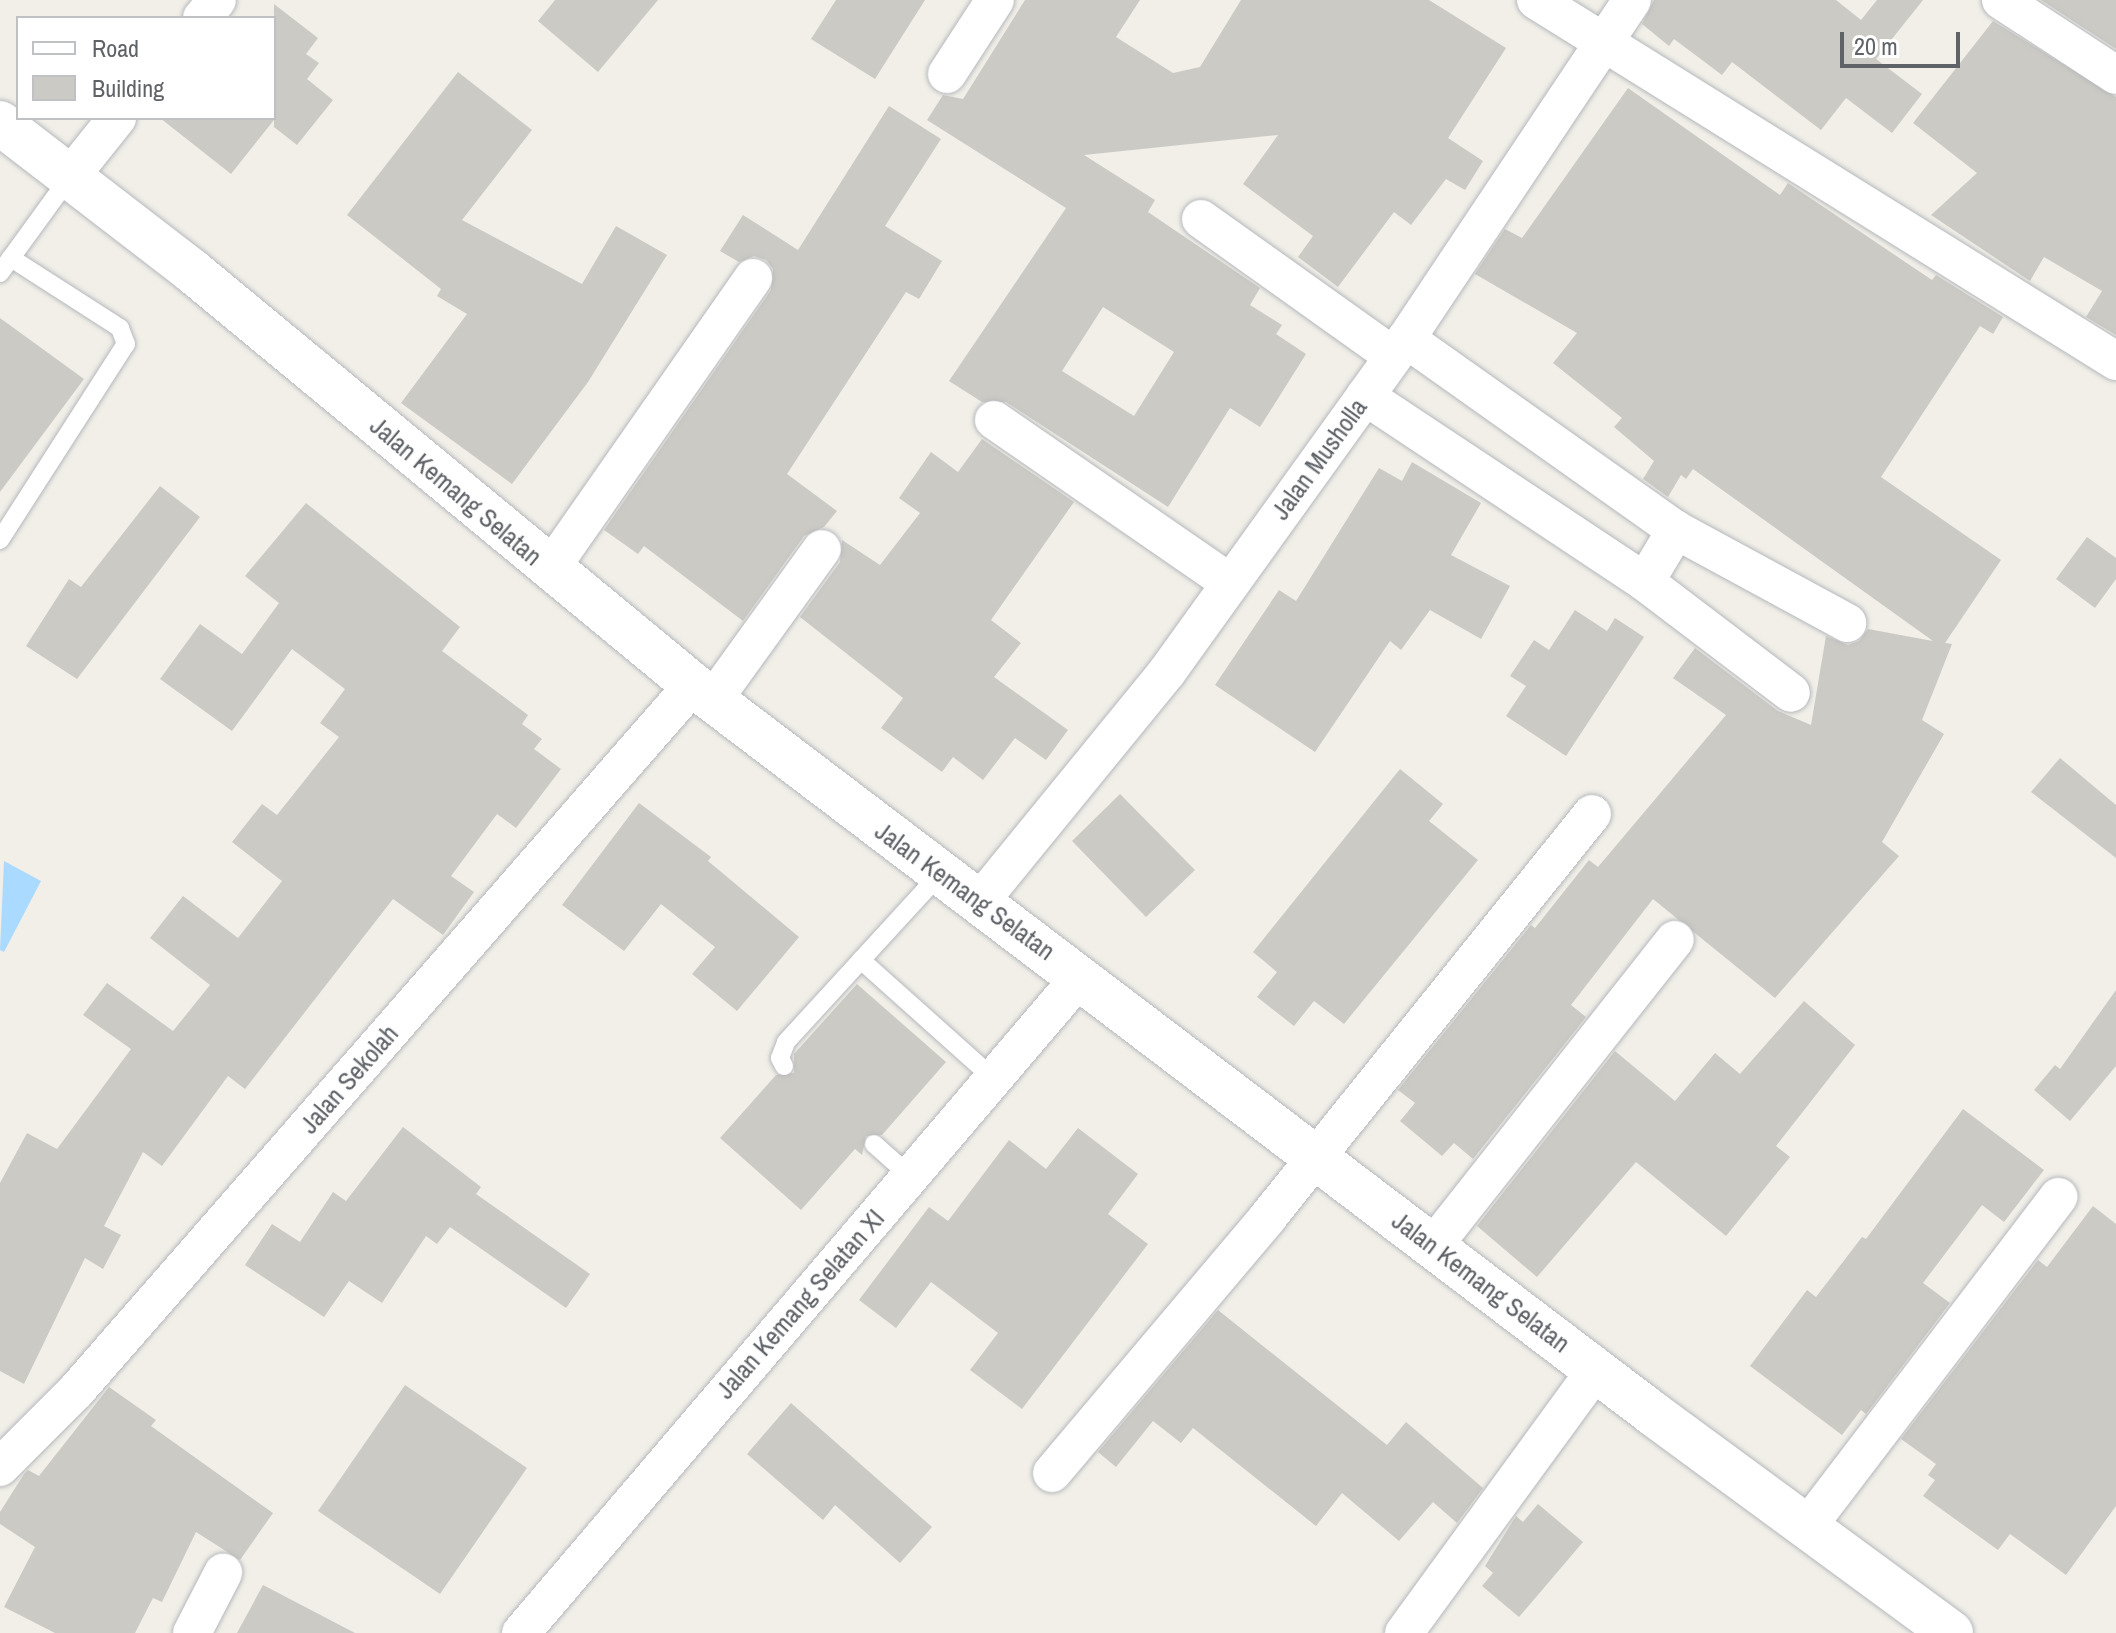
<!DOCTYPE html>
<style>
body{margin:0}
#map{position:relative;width:2116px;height:1633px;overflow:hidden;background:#f1efe8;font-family:"Archivo Narrow",sans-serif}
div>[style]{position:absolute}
.water>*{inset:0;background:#aadaff}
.building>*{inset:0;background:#cccac5}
.roads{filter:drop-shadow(0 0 2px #b5b8bc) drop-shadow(0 0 2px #b5b8bc)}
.lane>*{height:18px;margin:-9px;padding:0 9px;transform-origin:9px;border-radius:9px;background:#fff}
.street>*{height:38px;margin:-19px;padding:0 19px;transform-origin:19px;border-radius:19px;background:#fff}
.secondary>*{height:44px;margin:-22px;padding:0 22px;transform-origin:22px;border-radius:22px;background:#fff}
span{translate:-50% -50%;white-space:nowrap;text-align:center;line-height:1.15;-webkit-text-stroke:6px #fff;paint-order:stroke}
.street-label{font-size:26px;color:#5f6368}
.legend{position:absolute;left:16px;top:16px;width:260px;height:104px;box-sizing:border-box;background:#fff;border:2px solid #bfc1c3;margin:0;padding:10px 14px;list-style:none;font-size:24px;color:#5f6368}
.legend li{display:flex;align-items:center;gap:16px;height:40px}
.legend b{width:40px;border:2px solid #bfc1c3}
.scale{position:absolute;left:1840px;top:32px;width:120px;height:36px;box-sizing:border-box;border:4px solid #5f6368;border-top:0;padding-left:10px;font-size:24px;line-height:28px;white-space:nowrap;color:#5f6368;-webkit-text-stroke:6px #fff;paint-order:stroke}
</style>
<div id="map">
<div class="water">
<div style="clip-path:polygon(4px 861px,41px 881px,4px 952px,0 950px)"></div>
</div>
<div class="building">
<div style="clip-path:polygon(555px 0,658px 0,598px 72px,538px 21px)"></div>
<div style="clip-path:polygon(836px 0,925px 0,875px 79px,811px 39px)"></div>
<div style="clip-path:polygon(evenodd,1025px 0,1140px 0,1116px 37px,1173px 73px,1200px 67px,1241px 0,1429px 0,1506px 48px,1448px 138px,1483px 161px,1465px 190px,1446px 179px,1411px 225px,1394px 212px,1338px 287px,1298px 257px,1313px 236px,1243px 184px,1278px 135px,1084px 155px,1155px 200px,1148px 212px,1260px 288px,1250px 305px,1282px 325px,1276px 334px,1306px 354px,1260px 427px,1230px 408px,1168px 507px,1006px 402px,982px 402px,949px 381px,1066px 208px,927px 120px,943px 95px,963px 99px,1025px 0,1103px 307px,1174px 352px,1134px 416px,1062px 371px,1103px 307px)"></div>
<div style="clip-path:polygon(1654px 0,1836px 0,1861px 20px,1877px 0,1923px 0,1876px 59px,1922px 94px,1892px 133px,1846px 98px,1821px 130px,1732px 62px,1722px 75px,1674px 39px,1669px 46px,1642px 24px)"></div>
<div style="clip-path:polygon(2041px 0,2116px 0,2116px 49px)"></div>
<div style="clip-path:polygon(274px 4px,318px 38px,306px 54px,319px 63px,307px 79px,333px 100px,297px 145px,274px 127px,274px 120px,231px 174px,160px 118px,274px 118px)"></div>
<div style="clip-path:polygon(1993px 21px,2116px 97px,2116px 335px,2086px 317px,2102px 291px,2044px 257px,2030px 281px,1931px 215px,1977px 173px,1913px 123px)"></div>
<div style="clip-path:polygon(458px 72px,532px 130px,462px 220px,582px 284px,616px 226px,667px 255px,588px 382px,512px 484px,401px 403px,467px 314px,437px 296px,441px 289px,347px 215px)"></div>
<div style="clip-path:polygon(1628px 88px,1780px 195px,1788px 183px,1932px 280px,1936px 275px,2003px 317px,1993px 334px,1980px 326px,1881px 477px,2001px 560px,1945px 643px,1952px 644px,1922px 720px,1944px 734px,1882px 842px,1899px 856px,1775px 998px,1653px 899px,1571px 1005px,1586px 1017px,1473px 1159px,1454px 1143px,1442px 1156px,1400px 1121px,1415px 1103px,1398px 1090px,1531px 925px,1535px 928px,1589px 860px,1598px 867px,1726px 715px,1673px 678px,1695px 648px,1778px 711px,1811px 725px,1826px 636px,1848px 645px,1859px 641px,1868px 629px,1933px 641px,1693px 469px,1686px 479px,1681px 475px,1668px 497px,1643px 479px,1654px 461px,1614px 427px,1622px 418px,1553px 363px,1577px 333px,1475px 274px,1505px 229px,1522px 238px)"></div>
<div style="clip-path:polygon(889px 106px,941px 139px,885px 226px,942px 261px,919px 299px,906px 292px,787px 474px,837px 511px,824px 527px,804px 536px,743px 621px,644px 546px,638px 554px,604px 530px,771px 290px,773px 269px,766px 260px,754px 256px,739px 262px,720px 251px,743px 215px,798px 250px)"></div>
<div style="clip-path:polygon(0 318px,84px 379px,0 492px)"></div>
<div style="clip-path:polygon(982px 439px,1074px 502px,991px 620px,1021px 643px,994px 677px,1068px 730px,1046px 760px,1015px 738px,983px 780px,953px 757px,942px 772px,881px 728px,903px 698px,800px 617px,840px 562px,842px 540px,880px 565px,920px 513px,899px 498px,931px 452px,958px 472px)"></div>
<div style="clip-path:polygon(1412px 462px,1481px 503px,1451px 555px,1510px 586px,1481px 639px,1430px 610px,1401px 650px,1390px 641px,1315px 752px,1215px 685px,1279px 590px,1296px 601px,1379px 468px,1402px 481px)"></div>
<div style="clip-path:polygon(160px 486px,200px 517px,77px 679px,26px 646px,69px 579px,81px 587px)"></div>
<div style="clip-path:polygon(306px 503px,460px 627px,442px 651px,528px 715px,522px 724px,542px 739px,534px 749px,561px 769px,516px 828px,497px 814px,451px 876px,474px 892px,443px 935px,393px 899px,245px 1089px,228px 1076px,162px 1166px,143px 1152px,104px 1226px,121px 1235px,103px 1269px,85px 1258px,24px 1384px,0 1371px,0 1183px,27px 1133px,57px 1149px,131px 1049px,83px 1015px,107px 983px,173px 1031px,210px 985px,150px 938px,183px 896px,238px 938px,282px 881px,232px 842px,262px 804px,277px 815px,339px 737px,320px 723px,345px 689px,292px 649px,232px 731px,160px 679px,200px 624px,242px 654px,279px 603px,245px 576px)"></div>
<div style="clip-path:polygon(2087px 537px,2116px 558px,2116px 579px,2095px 608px,2056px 579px)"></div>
<div style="clip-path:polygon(1575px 610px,1607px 631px,1615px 618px,1644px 637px,1566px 756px,1506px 716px,1526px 686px,1510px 676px,1534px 640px,1549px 650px)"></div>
<div style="clip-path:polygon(2060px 758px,2116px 805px,2116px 858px,2031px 792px)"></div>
<div style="clip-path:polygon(1400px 769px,1443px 804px,1429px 821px,1478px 860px,1344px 1024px,1314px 1001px,1294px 1026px,1257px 997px,1277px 972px,1253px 952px)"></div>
<div style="clip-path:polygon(1120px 794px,1195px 870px,1146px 917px,1072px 841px)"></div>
<div style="clip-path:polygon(639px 803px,711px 857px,708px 861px,799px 937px,737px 1011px,692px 974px,715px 947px,661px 904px,624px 951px,562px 905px)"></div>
<div style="clip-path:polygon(857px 984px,946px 1062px,882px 1135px,866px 1136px,862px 1155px,855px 1149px,801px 1210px,720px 1138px,776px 1075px,794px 1073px,794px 1054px)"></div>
<div style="clip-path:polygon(2116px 990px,2116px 1066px,2070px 1121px,2034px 1090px,2055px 1065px,2060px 1069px)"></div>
<div style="clip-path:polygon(1804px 1001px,1855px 1045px,1776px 1146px,1790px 1157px,1726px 1236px,1636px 1162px,1537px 1277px,1477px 1226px,1615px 1051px,1675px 1101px,1715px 1053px,1740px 1074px)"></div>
<div style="clip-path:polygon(1963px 1109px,2044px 1170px,2004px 1222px,1982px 1205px,1923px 1283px,1950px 1303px,1866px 1414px,1861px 1410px,1842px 1435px,1750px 1366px,1807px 1290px,1816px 1297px,1862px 1237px,1866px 1239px)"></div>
<div style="clip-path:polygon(403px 1127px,481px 1187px,476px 1194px,590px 1274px,566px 1308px,450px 1227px,437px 1244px,426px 1236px,382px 1303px,349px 1281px,324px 1317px,245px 1265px,272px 1224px,300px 1242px,333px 1192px,346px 1201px)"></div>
<div style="clip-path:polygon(1078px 1128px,1138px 1174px,1108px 1214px,1148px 1244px,1022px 1409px,970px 1370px,998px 1333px,931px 1282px,896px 1328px,859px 1300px,929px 1207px,948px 1221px,1009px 1140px,1046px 1169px)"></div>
<div style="clip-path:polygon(2093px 1206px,2116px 1224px,2116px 1506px,2066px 1575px,2010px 1534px,1998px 1550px,1923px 1496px,1935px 1480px,1928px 1475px,1936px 1464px,1901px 1439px,2038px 1260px,2047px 1267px)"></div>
<div style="clip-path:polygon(1218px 1310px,1387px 1445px,1406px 1422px,1483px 1488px,1457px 1523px,1433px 1502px,1399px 1541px,1342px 1493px,1316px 1526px,1193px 1428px,1181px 1443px,1153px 1421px,1116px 1467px,1098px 1452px)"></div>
<div style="clip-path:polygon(405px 1385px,527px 1468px,440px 1594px,318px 1511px)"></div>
<div style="clip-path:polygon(109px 1387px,156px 1420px,151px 1426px,273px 1513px,240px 1560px,196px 1532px,162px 1602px,153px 1598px,135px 1633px,55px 1633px,4px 1607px,35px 1547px,0 1524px,0 1512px,24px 1474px,28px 1470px,39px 1476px)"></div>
<div style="clip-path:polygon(791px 1403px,932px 1527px,900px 1563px,835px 1505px,823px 1520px,747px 1454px)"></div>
<div style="clip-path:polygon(1538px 1504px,1583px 1542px,1519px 1617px,1482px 1586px,1493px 1573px,1485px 1566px,1516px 1516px,1523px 1522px)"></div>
<div style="clip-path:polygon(263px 1585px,355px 1633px,237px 1633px)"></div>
</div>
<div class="roads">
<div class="lane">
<div style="left:0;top:273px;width:117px;rotate:-54deg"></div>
<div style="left:0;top:540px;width:233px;rotate:-57.3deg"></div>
<div style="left:126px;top:344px;width:17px;rotate:-111deg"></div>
<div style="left:120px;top:328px;width:130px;rotate:-147.3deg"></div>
<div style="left:861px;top:960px;width:177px;rotate:41.8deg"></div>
<div style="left:784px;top:1066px;width:9px;rotate:-117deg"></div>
<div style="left:780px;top:1058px;width:17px;rotate:-69deg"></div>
<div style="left:786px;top:1042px;width:226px;rotate:-47.5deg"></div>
<div style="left:874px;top:1144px;width:48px;rotate:41.6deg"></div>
</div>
<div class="street">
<div style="left:1536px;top:0;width:683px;rotate:31.9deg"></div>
<div style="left:2001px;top:0;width:137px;rotate:33.1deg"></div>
<div style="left:202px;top:18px;width:23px;rotate:-50deg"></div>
<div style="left:947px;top:74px;width:88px;rotate:-57deg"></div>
<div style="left:69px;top:178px;width:77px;rotate:-51.3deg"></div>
<div style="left:1201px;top:219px;width:236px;rotate:35.5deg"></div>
<div style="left:1365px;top:396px;width:336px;rotate:33.6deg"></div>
<div style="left:1645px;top:582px;width:61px;rotate:-59.2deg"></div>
<div style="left:1676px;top:530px;width:331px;rotate:-144.7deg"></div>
<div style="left:994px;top:420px;width:285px;rotate:34.6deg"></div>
<div style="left:1676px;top:530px;width:195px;rotate:28.5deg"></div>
<div style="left:550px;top:569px;width:355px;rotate:-55.1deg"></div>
<div style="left:1645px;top:582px;width:183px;rotate:37.2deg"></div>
<div style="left:713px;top:700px;width:186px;rotate:-54.2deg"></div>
<div style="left:981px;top:900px;width:294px;rotate:-50.8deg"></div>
<div style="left:1167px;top:672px;width:410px;rotate:-54.3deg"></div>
<div style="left:1406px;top:339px;width:407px;rotate:-56.3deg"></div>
<div style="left:1433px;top:1246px;width:390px;rotate:-51.7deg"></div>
<div style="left:0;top:1467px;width:107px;rotate:-45deg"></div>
<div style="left:76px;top:1391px;width:938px;rotate:-48.85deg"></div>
<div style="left:1052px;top:1473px;width:335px;rotate:-49.8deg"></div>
<div style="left:1268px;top:1217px;width:517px;rotate:-51.2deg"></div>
<div style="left:1807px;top:1527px;width:415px;rotate:-52.7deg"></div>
<div style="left:192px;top:1633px;width:68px;rotate:-62.7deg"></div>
<div style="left:521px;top:1633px;width:863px;rotate:-49.56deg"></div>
<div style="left:1404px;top:1633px;width:326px;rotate:-53.9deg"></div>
</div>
<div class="secondary">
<div style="left:0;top:123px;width:242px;rotate:37.6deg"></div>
<div style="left:192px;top:271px;width:650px;rotate:39.57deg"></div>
<div style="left:693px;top:685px;width:1204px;rotate:37.2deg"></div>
<div style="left:1652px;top:1413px;width:371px;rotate:36.3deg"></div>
</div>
</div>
<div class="street-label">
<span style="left:1319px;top:459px;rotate:-54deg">Jalan Musholla</span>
<span style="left:456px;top:491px;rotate:40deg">Jalan Kemang Selatan</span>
<span style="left:965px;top:891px;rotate:36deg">Jalan Kemang Selatan</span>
<span style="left:349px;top:1079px;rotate:-49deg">Jalan Sekolah</span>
<span style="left:1481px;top:1282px;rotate:37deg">Jalan Kemang Selatan</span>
<span style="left:800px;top:1304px;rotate:-49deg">Jalan Kemang Selatan XI</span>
</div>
<ul class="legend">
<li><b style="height:10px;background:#fff"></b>Road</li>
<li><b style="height:22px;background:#cccac5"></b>Building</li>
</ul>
<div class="scale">20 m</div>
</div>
